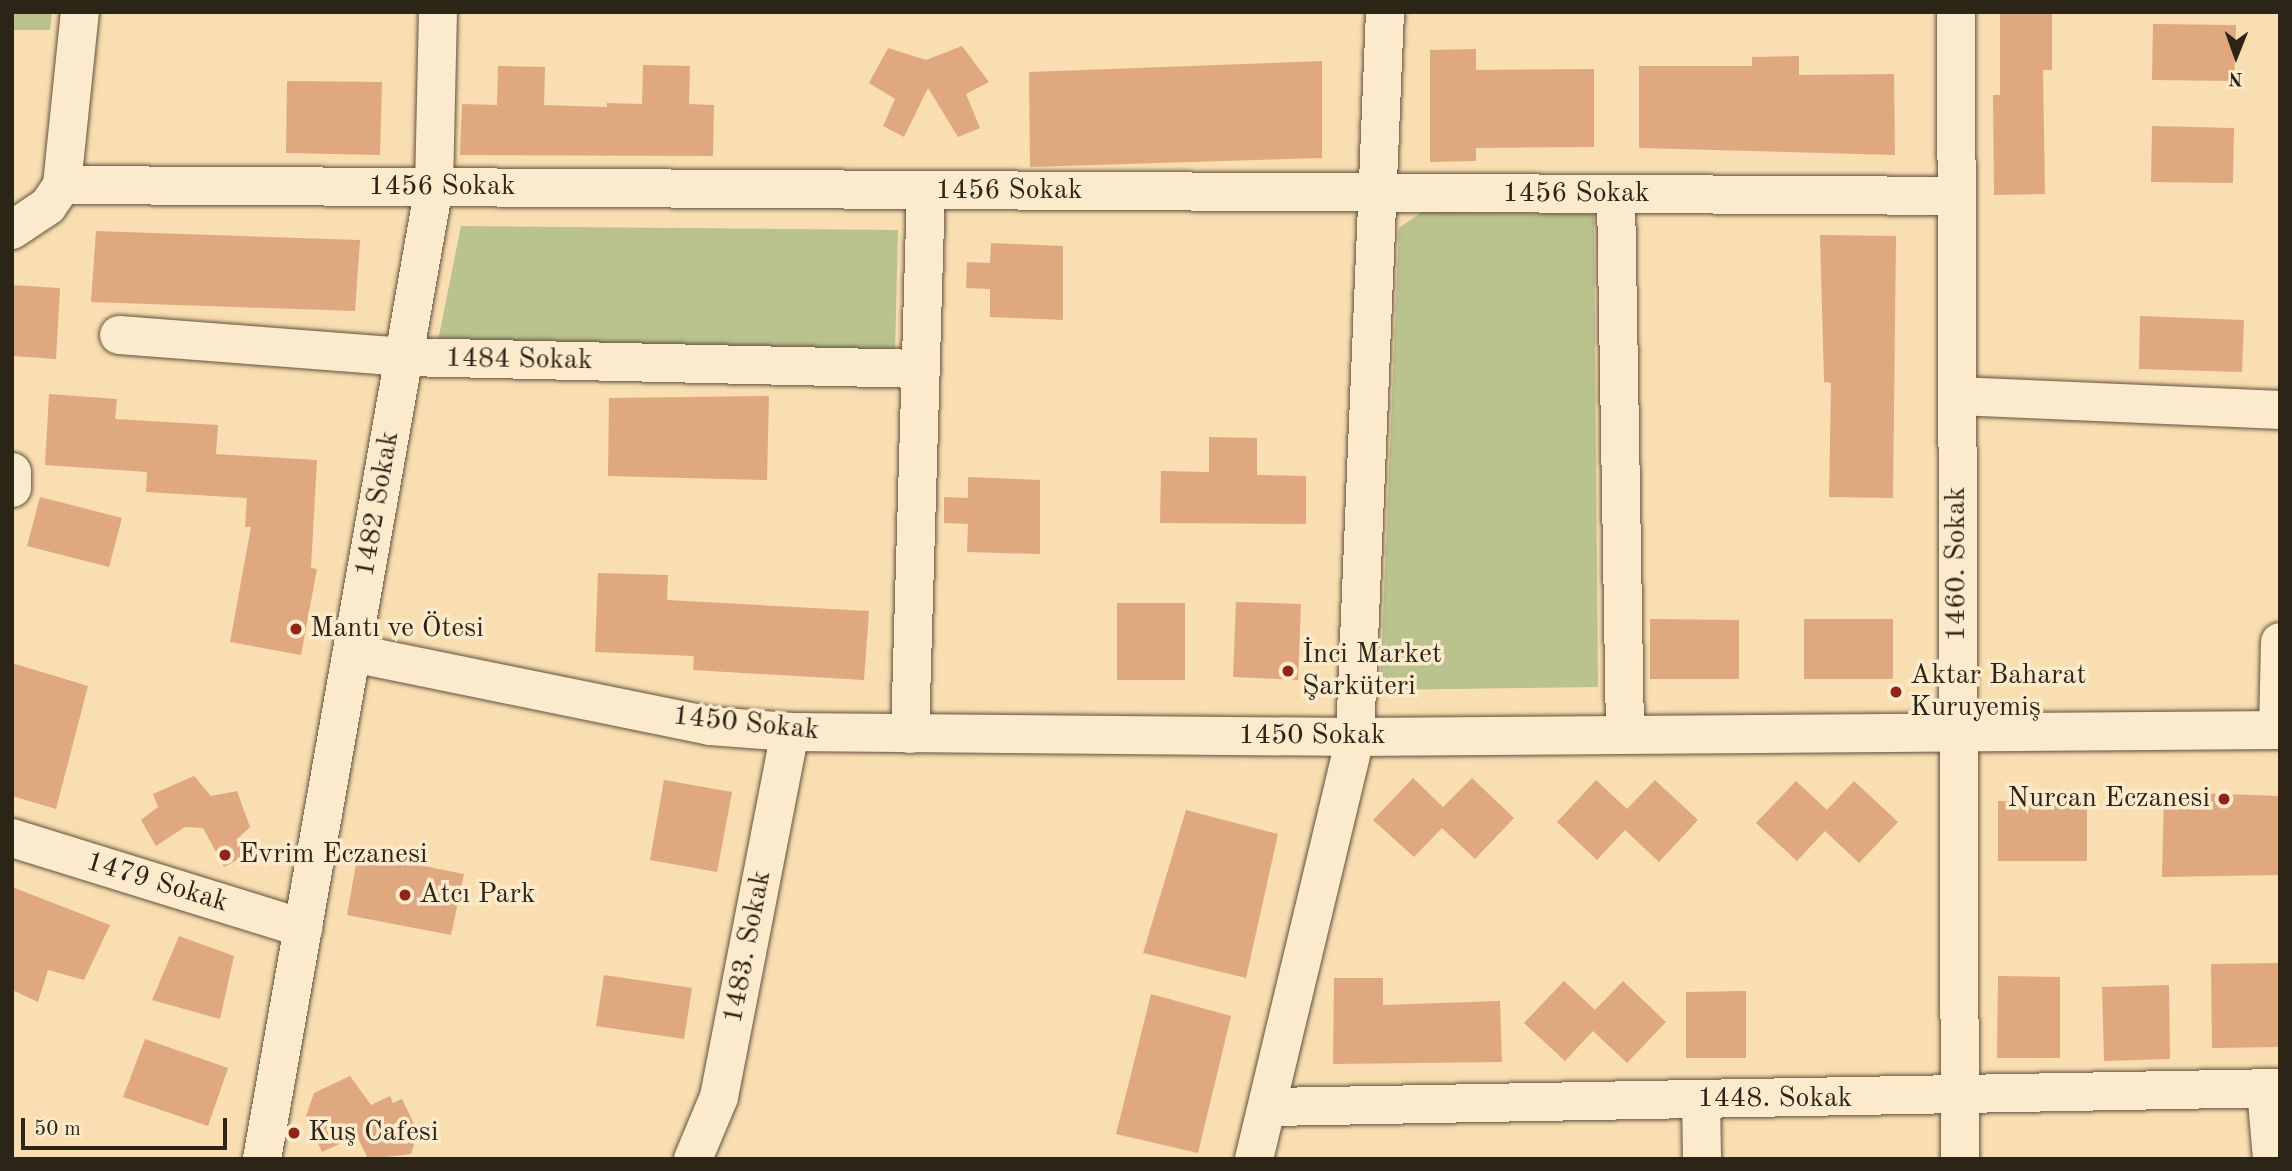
<!DOCTYPE html>
<meta charset="utf-8">
<style>
body{margin:0}
#map{position:relative;width:2292px;height:1171px;overflow:hidden;background:#f9deb1;font-family:"Old Standard TT",serif}
div>[style]{position:absolute}
.green>*{inset:0;background:#bac28e}
.building>*{inset:0;background:#e0a87f}
.roads{filter:drop-shadow(0 0 2px #60523e) drop-shadow(0 0 2px #60523e)}
.minor>*{height:38px;margin:-19px;padding:0 19px;transform-origin:19px;border-radius:19px;background:#fbeacc}
.dots>*{width:19px;height:19px;translate:-50% -50%;box-sizing:border-box;border:4px solid #fbeacc;border-radius:50%}
span{translate:-50% -50%;white-space:nowrap;text-align:center;line-height:1.15;-webkit-text-stroke:7px #fbeacc;paint-order:stroke}
.street-label{font-size:28px;color:#2d2418}
.poi-label{font-size:28px;color:#2d2418}
.left{translate:0 -50%;text-align:left}
.right{translate:-100% -50%;text-align:right}
.frame{position:absolute;inset:0;border:14px solid #2d2418;pointer-events:none}
.north{position:absolute;left:2201px;top:21px;width:70px;height:70px;-webkit-text-stroke:5px #fbeacc;paint-order:stroke;rotate:181deg;font-size:19px;font-weight:700;line-height:28px;text-align:center;color:#2d2418}
.north::after{content:'';display:block;margin:auto;width:24px;height:32px;background:#2d2418;clip-path:polygon(50% 0,100% 100%,50% 72%,0 100%)}
.scale{position:absolute;left:21px;top:1118px;width:206px;height:32px;box-sizing:border-box;border:4px solid #2d2418;border-top:0;padding-left:9px;font-size:21px;line-height:24px;white-space:nowrap;color:#2d2418;-webkit-text-stroke:5px #fbeacc;paint-order:stroke}
</style>
<div id="map">
<div class="green">
<div style="clip-path:polygon(12px 12px,52px 12px,50px 30px,12px 30px)"></div>
<div style="clip-path:polygon(1422px 212px,1594px 214px,1598px 687px,1380px 690px,1399px 228px)"></div>
<div style="clip-path:polygon(461px 226px,898px 230px,895px 352px,437px 346px)"></div>
</div>
<div class="building">
<div style="clip-path:polygon(2000px 12px,2052px 12px,2052px 70px,2043px 70px,2045px 194px,1994px 195px,1993px 95px,2000px 95px)"></div>
<div style="clip-path:polygon(2153px 24px,2236px 25px,2234px 81px,2152px 80px)"></div>
<div style="clip-path:polygon(962px 46px,989px 82px,966px 94px,980px 128px,958px 137px,928px 88px,904px 137px,883px 126px,895px 99px,869px 83px,888px 48px,926px 60px)"></div>
<div style="clip-path:polygon(1476px 49px,1476px 70px,1594px 69px,1594px 147px,1476px 148px,1476px 161px,1430px 162px,1430px 50px)"></div>
<div style="clip-path:polygon(1799px 56px,1799px 75px,1894px 74px,1895px 155px,1639px 148px,1639px 66px,1752px 66px,1752px 57px)"></div>
<div style="clip-path:polygon(1322px 61px,1322px 158px,1030px 167px,1029px 72px)"></div>
<div style="clip-path:polygon(643px 65px,690px 66px,689px 104px,714px 105px,713px 156px,460px 155px,462px 104px,497px 105px,498px 66px,545px 67px,544px 105px,607px 107px,607px 103px,642px 104px)"></div>
<div style="clip-path:polygon(287px 81px,382px 82px,380px 155px,286px 153px)"></div>
<div style="clip-path:polygon(2152px 126px,2234px 128px,2233px 183px,2151px 182px)"></div>
<div style="clip-path:polygon(96px 231px,360px 240px,355px 311px,91px 302px)"></div>
<div style="clip-path:polygon(1820px 235px,1896px 236px,1893px 498px,1829px 497px,1831px 383px,1824px 382px)"></div>
<div style="clip-path:polygon(991px 243px,1063px 246px,1063px 320px,990px 317px,990px 289px,966px 288px,967px 262px,990px 263px)"></div>
<div style="clip-path:polygon(12px 285px,60px 288px,56px 359px,12px 356px)"></div>
<div style="clip-path:polygon(2140px 316px,2244px 320px,2242px 372px,2139px 369px)"></div>
<div style="clip-path:polygon(49px 394px,117px 399px,115px 419px,218px 425px,216px 454px,317px 460px,311px 568px,317px 569px,301px 655px,230px 642px,251px 527px,245px 527px,247px 498px,146px 492px,147px 472px,45px 465px)"></div>
<div style="clip-path:polygon(769px 396px,767px 480px,608px 476px,609px 398px)"></div>
<div style="clip-path:polygon(1209px 437px,1257px 438px,1257px 475px,1306px 476px,1306px 524px,1160px 523px,1161px 471px,1209px 472px)"></div>
<div style="clip-path:polygon(968px 477px,1040px 480px,1040px 554px,967px 552px,968px 524px,944px 523px,944px 497px,968px 498px)"></div>
<div style="clip-path:polygon(40px 497px,122px 518px,109px 567px,27px 546px)"></div>
<div style="clip-path:polygon(598px 573px,668px 575px,667px 600px,869px 611px,864px 680px,693px 670px,694px 656px,595px 652px)"></div>
<div style="clip-path:polygon(1236px 602px,1301px 604px,1298px 680px,1233px 677px)"></div>
<div style="clip-path:polygon(1117px 603px,1185px 603px,1185px 680px,1117px 680px)"></div>
<div style="clip-path:polygon(1650px 619px,1739px 620px,1739px 679px,1650px 679px)"></div>
<div style="clip-path:polygon(1804px 619px,1893px 619px,1893px 679px,1804px 679px)"></div>
<div style="clip-path:polygon(12px 663px,88px 686px,56px 809px,12px 796px)"></div>
<div style="clip-path:polygon(194px 776px,211px 796px,237px 791px,250px 827px,236px 840px,246px 855px,224px 867px,203px 828px,185px 827px,156px 846px,141px 820px,158px 807px,153px 794px)"></div>
<div style="clip-path:polygon(1413px 778px,1443px 807px,1472px 778px,1514px 818px,1475px 859px,1442px 828px,1414px 857px,1373px 820px)"></div>
<div style="clip-path:polygon(664px 780px,732px 792px,717px 872px,650px 860px)"></div>
<div style="clip-path:polygon(1596px 780px,1627px 809px,1655px 780px,1698px 820px,1659px 862px,1625px 830px,1597px 860px,1557px 822px)"></div>
<div style="clip-path:polygon(1796px 781px,1827px 810px,1854px 781px,1898px 822px,1859px 863px,1825px 831px,1797px 861px,1756px 823px)"></div>
<div style="clip-path:polygon(2164px 792px,2280px 796px,2280px 875px,2162px 877px)"></div>
<div style="clip-path:polygon(1998px 801px,2087px 801px,2087px 861px,1998px 861px)"></div>
<div style="clip-path:polygon(1186px 810px,1278px 834px,1246px 978px,1143px 953px)"></div>
<div style="clip-path:polygon(358px 853px,464px 874px,451px 935px,347px 915px)"></div>
<div style="clip-path:polygon(12px 887px,110px 925px,84px 980px,48px 970px,38px 1002px,12px 990px)"></div>
<div style="clip-path:polygon(179px 936px,234px 956px,220px 1019px,152px 1000px)"></div>
<div style="clip-path:polygon(2280px 963px,2280px 1047px,2212px 1048px,2211px 964px)"></div>
<div style="clip-path:polygon(604px 975px,692px 988px,684px 1039px,596px 1026px)"></div>
<div style="clip-path:polygon(1998px 976px,2060px 977px,2060px 1058px,1997px 1058px)"></div>
<div style="clip-path:polygon(1334px 978px,1383px 978px,1383px 1005px,1500px 1001px,1502px 1062px,1333px 1064px)"></div>
<div style="clip-path:polygon(1564px 981px,1595px 1010px,1623px 981px,1666px 1022px,1627px 1063px,1593px 1031px,1565px 1061px,1524px 1023px)"></div>
<div style="clip-path:polygon(2169px 985px,2170px 1059px,2104px 1061px,2102px 987px)"></div>
<div style="clip-path:polygon(1746px 991px,1746px 1058px,1686px 1058px,1686px 992px)"></div>
<div style="clip-path:polygon(1151px 994px,1231px 1016px,1198px 1153px,1116px 1134px)"></div>
<div style="clip-path:polygon(145px 1039px,228px 1068px,208px 1126px,123px 1097px)"></div>
<div style="clip-path:polygon(350px 1076px,371px 1105px,390px 1096px,393px 1103px,402px 1099px,418px 1132px,411px 1154px,368px 1159px,357px 1136px,322px 1152px,306px 1116px,314px 1093px)"></div>
</div>
<div class="roads">
<div class="minor">
<div style="left:1956px;top:12px;width:1147px;rotate:89.8deg"></div>
<div style="left:62px;top:185px;width:1893px;rotate:0.33deg"></div>
<div style="left:1616px;top:195px;width:538px;rotate:89.04deg"></div>
<div style="left:12px;top:230px;width:43px;rotate:-33.7deg"></div>
<div style="left:48px;top:206px;width:25px;rotate:-56deg"></div>
<div style="left:62px;top:185px;width:174px;rotate:-84.1deg"></div>
<div style="left:119px;top:335px;width:287px;rotate:4.4deg"></div>
<div style="left:405px;top:357px;width:515px;rotate:1.33deg"></div>
<div style="left:1959px;top:396px;width:321px;rotate:2.5deg"></div>
<div style="left:12px;top:472px;width:16px;rotate:90deg"></div>
<div style="left:352px;top:653px;width:365px;rotate:11.5deg"></div>
<div style="left:710px;top:726px;width:80px;rotate:4.3deg"></div>
<div style="left:790px;top:732px;width:565px;rotate:0.51deg"></div>
<div style="left:1355px;top:737px;width:925px;rotate:-0.43deg"></div>
<div style="left:2278px;top:730px;width:88px;rotate:-88.7deg"></div>
<div style="left:910px;top:734px;width:544px;rotate:-88.32deg"></div>
<div style="left:12px;top:838px;width:305px;rotate:17.2deg"></div>
<div style="left:2266px;top:1089px;width:70px;rotate:85.1deg"></div>
<div style="left:1701px;top:1099px;width:60px;rotate:89deg"></div>
<div style="left:1271px;top:1107px;width:1009px;rotate:-1.08deg"></div>
<div style="left:262px;top:1159px;width:987px;rotate:-79.97deg"></div>
<div style="left:434px;top:187px;width:175px;rotate:-88.7deg"></div>
<div style="left:693px;top:1159px;width:67px;rotate:-67.2deg"></div>
<div style="left:719px;top:1097px;width:372px;rotate:-79deg"></div>
<div style="left:1254px;top:1159px;width:434px;rotate:-76.5deg"></div>
<div style="left:1355px;top:737px;width:726px;rotate:-87.63deg"></div>
</div>
</div>
<div class="dots">
<div style="left:296px;top:629px;background:#8f2418"></div>
<div style="left:1288px;top:671px;background:#8f2418"></div>
<div style="left:1896px;top:692px;background:#8f2418"></div>
<div style="left:2224px;top:799px;background:#8f2418"></div>
<div style="left:225px;top:855px;background:#8f2418"></div>
<div style="left:405px;top:895px;background:#8f2418"></div>
<div style="left:294px;top:1133px;background:#8f2418"></div>
</div>
<div class="street-label">
<span style="left:442px;top:187px">1456 Sokak</span>
<span style="left:1009px;top:191px">1456 Sokak</span>
<span style="left:1576px;top:194px">1456 Sokak</span>
<span style="left:519px;top:360px;rotate:1deg">1484 Sokak</span>
<span style="left:378px;top:504px;rotate:-80deg">1482 Sokak</span>
<span style="left:1957px;top:564px;rotate:-90deg">1460. Sokak</span>
<span style="left:746px;top:724px;rotate:6deg">1450 Sokak</span>
<span style="left:1312px;top:736px">1450 Sokak</span>
<span style="left:157px;top:883px;rotate:17deg">1479 Sokak</span>
<span style="left:748px;top:947px;rotate:-79deg">1483. Sokak</span>
<span style="left:1775px;top:1099px">1448. Sokak</span>
</div>
<div class="poi-label">
<span class="left" style="left:310px;top:629px">Mantı ve Ötesi</span>
<span class="left" style="left:1302px;top:671px">İnci Market<br>Şarküteri</span>
<span class="left" style="left:1910px;top:692px">Aktar Baharat<br>Kuruyemiş</span>
<span class="right" style="left:2210px;top:799px">Nurcan Eczanesi</span>
<span class="left" style="left:239px;top:855px">Evrim Eczanesi</span>
<span class="left" style="left:419px;top:895px">Atcı Park</span>
<span class="left" style="left:308px;top:1133px">Kuş Cafesi</span>
</div>
<div class="frame"></div>
<div class="north">N</div>
<div class="scale">50 m</div>
</div>
